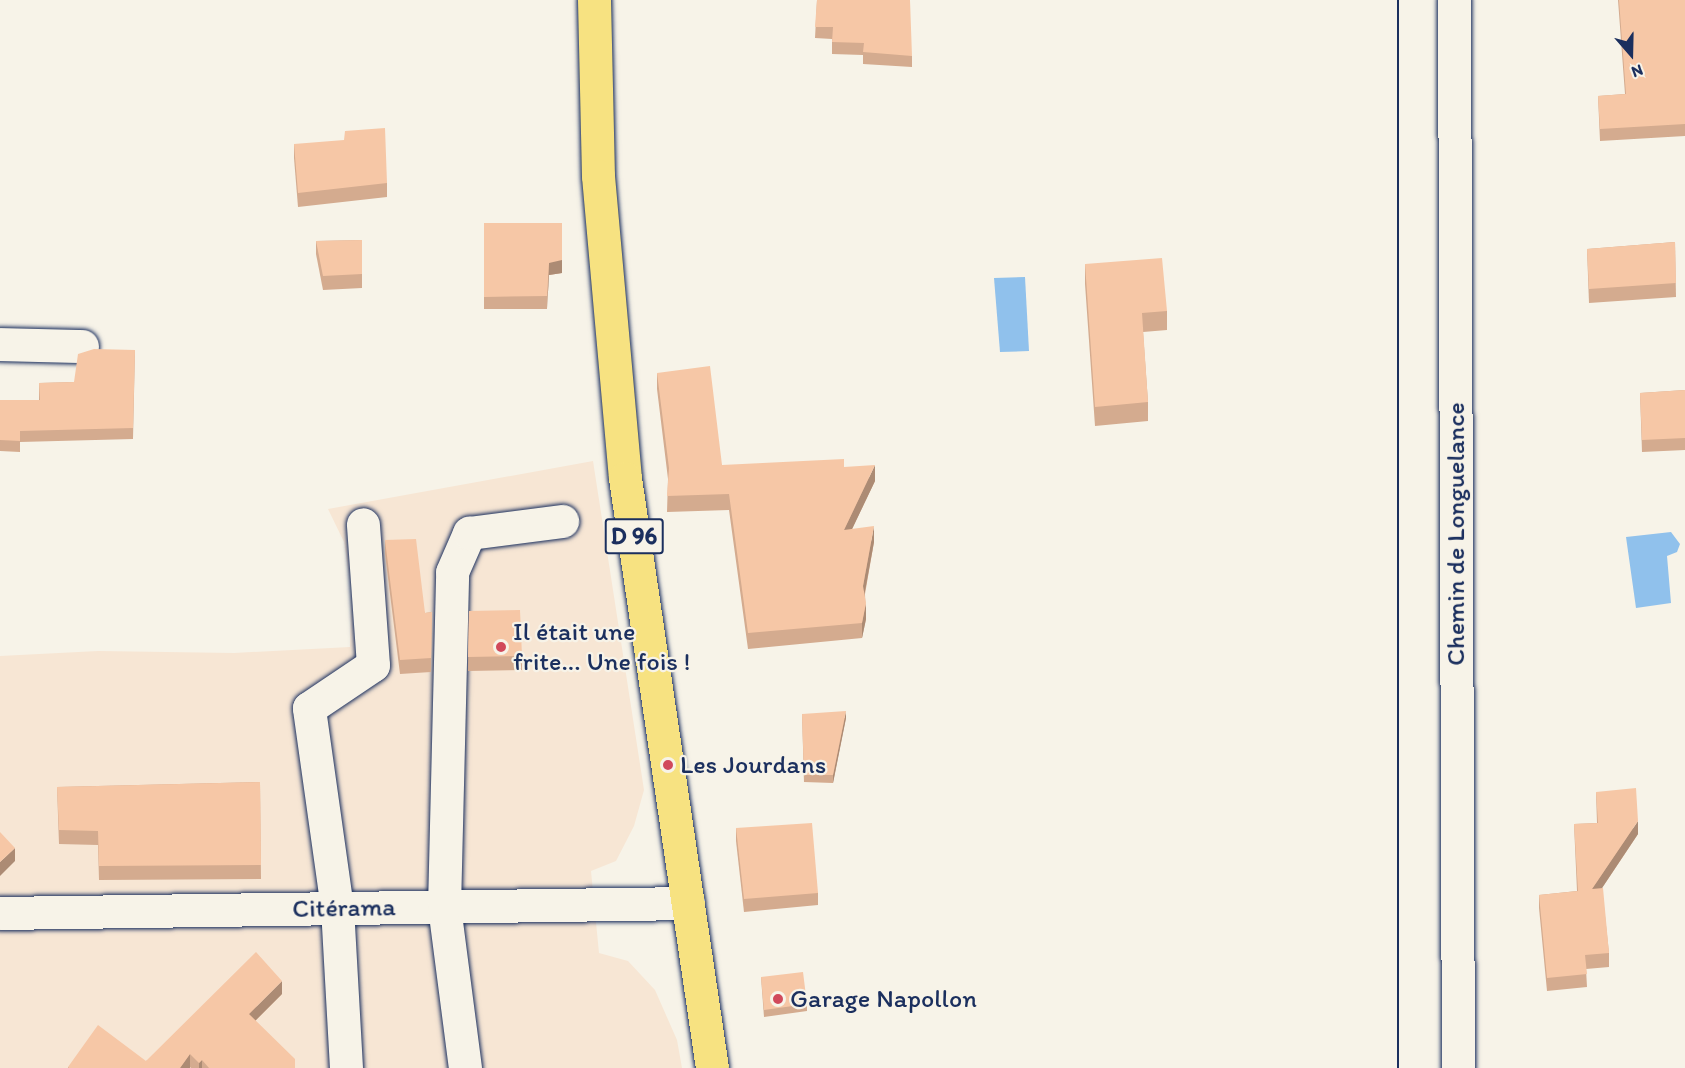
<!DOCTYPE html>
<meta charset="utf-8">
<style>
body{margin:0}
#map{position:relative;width:1685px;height:1068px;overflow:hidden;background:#f7f3e8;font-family:Itim,sans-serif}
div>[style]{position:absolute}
.built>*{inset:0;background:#f7e6d4}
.water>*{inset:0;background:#90c1ec}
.roads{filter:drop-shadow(0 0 2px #1b2f5e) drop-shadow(0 0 2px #1b2f5e)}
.minor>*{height:33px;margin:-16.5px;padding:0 16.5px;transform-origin:16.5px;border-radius:16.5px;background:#f7f3e8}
.major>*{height:33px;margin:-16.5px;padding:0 16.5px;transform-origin:16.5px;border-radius:16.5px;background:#f7e281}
.tram>*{height:1.5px;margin:-0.75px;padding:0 0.75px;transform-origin:0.75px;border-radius:0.75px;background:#1b2f5e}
.wall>*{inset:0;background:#d4ab8f}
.shaded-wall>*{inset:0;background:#ac8b74}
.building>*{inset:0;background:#f6c7a6}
.dots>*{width:16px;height:16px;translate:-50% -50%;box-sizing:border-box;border:3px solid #f7f3e8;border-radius:50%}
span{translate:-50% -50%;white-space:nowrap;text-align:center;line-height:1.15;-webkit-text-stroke:4.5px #f7f3e8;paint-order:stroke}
.shield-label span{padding:2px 4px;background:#f7f3e8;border:2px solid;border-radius:4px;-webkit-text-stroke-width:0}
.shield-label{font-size:24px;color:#1b2f5e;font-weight:700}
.street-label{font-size:26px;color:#1b2f5e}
.poi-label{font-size:26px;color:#1b2f5e}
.left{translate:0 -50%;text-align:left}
.north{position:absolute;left:1601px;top:24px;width:60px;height:60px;-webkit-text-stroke:4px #f7f3e8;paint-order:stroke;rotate:160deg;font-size:16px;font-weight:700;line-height:24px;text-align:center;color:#1b2f5e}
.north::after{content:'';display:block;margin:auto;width:21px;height:27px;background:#1b2f5e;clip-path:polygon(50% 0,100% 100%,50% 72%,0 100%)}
</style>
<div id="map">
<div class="built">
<div style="clip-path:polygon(593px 461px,644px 790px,634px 826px,616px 861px,591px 871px,599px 953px,628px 961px,655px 990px,677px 1040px,682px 1068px,0 1068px,0 656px,98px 651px,234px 653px,350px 647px,351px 590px,344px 542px,328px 509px)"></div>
</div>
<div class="water">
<div style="clip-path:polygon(1025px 277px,1029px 351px,1000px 352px,994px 278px)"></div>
<div style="clip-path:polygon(1671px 532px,1680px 544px,1677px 552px,1667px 556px,1671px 603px,1636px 608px,1626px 537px)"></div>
</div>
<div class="roads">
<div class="minor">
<div style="left:1454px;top:0;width:1068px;rotate:89.79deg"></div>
<div style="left:0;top:344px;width:82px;rotate:1.4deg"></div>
<div style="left:0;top:913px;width:688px;rotate:-0.83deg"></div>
<div style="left:346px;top:1068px;width:160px;rotate:-93.2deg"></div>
<div style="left:337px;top:908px;width:202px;rotate:-98deg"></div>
<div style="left:309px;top:708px;width:77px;rotate:-33.9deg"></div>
<div style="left:373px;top:665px;width:141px;rotate:-94.1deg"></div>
<div style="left:465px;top:1068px;width:162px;rotate:-97.4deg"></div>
<div style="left:444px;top:907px;width:335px;rotate:-88.6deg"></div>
<div style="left:452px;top:572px;width:43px;rotate:-66.4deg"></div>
<div style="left:469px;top:533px;width:94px;rotate:-7.4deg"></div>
</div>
<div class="major">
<div style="left:594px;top:0;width:176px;rotate:88.7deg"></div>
<div style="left:598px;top:176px;width:303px;rotate:84.9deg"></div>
<div style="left:625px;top:478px;width:596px;rotate:81.61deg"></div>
</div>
</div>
<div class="tram">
<div style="left:1398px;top:1068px;width:1068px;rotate:-90deg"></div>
</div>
<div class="wall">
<div style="clip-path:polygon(817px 0,912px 56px,912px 67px,863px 64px,863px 55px,832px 54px,832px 39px,815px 38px)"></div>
<div style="clip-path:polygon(1618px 0,1685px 0,1685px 136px,1600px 141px,1598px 96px,1625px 94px)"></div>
<div style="clip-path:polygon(294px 144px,387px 183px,387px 197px,298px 207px,294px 158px)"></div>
<div style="clip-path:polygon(484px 223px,562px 273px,549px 275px,547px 309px,484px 309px)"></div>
<div style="clip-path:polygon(362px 240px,362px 288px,323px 290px,316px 254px,316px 241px)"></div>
<div style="clip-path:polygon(1675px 242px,1676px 297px,1589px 303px,1587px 249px)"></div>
<div style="clip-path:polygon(1085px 264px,1167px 311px,1167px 330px,1143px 332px,1148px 402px,1148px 421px,1095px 426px,1085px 284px)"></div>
<div style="clip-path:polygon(135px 350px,133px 439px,20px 442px,20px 452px,0 451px,0 400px,39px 400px,39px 383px,74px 382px)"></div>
<div style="clip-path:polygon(657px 373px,722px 465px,844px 467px,875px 481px,852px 529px,874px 542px,865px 594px,866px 619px,862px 638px,748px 649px,729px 510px,667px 512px,668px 479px,657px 389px)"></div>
<div style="clip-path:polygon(1685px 390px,1685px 450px,1642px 452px,1640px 393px)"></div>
<div style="clip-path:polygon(385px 540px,425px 613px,432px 612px,431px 672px,400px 674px,385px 554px)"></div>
<div style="clip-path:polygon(469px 611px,522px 656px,522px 670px,468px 671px)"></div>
<div style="clip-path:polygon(802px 714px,846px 718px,833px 783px,804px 782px)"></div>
<div style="clip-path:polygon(260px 782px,261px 879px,99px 880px,98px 845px,59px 844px,57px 787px)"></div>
<div style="clip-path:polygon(1596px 792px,1638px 834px,1602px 888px,1609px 953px,1609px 967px,1586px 969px,1587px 987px,1547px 991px,1539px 908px,1539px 895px,1577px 891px,1574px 824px,1597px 823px)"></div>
<div style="clip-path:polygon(736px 828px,818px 893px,818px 905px,744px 912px,736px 841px)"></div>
<div style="clip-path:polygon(761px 977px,807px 1004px,807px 1011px,764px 1017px)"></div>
<div style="clip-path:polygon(282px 994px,255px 1021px,295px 1068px,191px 1068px,190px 1067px,190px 1068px,68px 1068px,68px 1067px,146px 1061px)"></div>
</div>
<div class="shaded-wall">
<div style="clip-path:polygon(562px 223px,562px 273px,549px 275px,547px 309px,549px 263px)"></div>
<div style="clip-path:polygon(875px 465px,875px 481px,844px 546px,844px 530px)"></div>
<div style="clip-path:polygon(874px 526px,874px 542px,863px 602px,863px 586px)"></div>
<div style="clip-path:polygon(866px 603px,866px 619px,862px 638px,862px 623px)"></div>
<div style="clip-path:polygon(846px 711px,846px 718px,833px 783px,833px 775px)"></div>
<div style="clip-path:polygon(1638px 821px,1638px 834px,1592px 903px,1592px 889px)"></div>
<div style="clip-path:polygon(15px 848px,15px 861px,0 876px,0 862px)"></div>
<div style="clip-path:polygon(282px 981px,282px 994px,249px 1027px,249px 1014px)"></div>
<div style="clip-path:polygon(190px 1054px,190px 1068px,180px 1068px)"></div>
<div style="clip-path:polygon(202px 1060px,202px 1068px,199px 1068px,199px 1063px)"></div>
</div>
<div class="building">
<div style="clip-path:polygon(817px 0,910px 0,912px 56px,863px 52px,864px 43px,832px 42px,833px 27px,815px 27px)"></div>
<div style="clip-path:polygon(1619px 0,1685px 0,1685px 124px,1600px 129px,1598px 96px,1626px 94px)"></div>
<div style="clip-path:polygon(385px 128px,387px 183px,298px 193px,294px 144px,344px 140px,345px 131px)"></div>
<div style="clip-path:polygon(484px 223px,562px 223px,562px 260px,549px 263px,547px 296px,484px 297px)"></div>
<div style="clip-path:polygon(362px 240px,362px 274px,323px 276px,316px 241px)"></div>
<div style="clip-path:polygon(1675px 242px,1676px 283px,1589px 289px,1587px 249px)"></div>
<div style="clip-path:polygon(1162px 258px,1167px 311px,1142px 313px,1148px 402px,1095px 407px,1085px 264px)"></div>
<div style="clip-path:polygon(94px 349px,135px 350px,133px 428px,20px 431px,20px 441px,0 440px,0 400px,40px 400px,39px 383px,74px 382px,78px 354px)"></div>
<div style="clip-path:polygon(710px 366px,722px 465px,844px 459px,844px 467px,875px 465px,844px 530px,874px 526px,863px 586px,866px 603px,862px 623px,748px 633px,729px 494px,667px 496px,669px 468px,657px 373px)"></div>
<div style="clip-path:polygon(1685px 390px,1685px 438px,1642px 440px,1640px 393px)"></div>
<div style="clip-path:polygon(416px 539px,425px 613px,432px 612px,431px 658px,400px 660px,385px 540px)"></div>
<div style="clip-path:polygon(520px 610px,522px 656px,468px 657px,469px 611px)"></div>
<div style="clip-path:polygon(846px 711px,833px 775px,804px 775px,802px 714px)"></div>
<div style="clip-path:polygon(260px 782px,261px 865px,99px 866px,98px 831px,59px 830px,57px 787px)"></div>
<div style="clip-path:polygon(1636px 788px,1638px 821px,1592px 889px,1603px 888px,1609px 953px,1585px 955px,1587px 974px,1547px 978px,1539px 895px,1578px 891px,1574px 824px,1598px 823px,1596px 792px)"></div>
<div style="clip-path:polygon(812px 823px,818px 893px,744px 899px,736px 828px)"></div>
<div style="clip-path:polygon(0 832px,15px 848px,0 862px)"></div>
<div style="clip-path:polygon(256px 952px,282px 981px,249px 1014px,295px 1059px,295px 1068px,209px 1068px,202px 1060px,199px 1063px,190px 1054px,180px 1068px,69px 1068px,68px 1067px,98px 1025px,146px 1061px)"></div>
<div style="clip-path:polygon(803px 972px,807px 1004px,764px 1010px,761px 977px)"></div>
</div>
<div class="dots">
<div style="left:501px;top:647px;background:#d1495b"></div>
<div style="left:668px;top:765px;background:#d1495b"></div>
<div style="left:778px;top:999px;background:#d1495b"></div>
</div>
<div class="shield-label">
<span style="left:634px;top:536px">D 96</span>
</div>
<div class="street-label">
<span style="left:1456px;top:534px;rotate:-90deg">Chemin de Longuelance</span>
<span style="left:344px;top:908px;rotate:-1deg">Citérama</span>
</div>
<div class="poi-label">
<span class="left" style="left:513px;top:647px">Il était une<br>frite... Une fois !</span>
<span class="left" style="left:680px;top:765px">Les Jourdans</span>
<span class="left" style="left:790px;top:999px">Garage Napollon</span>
</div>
<div class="north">N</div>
</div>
